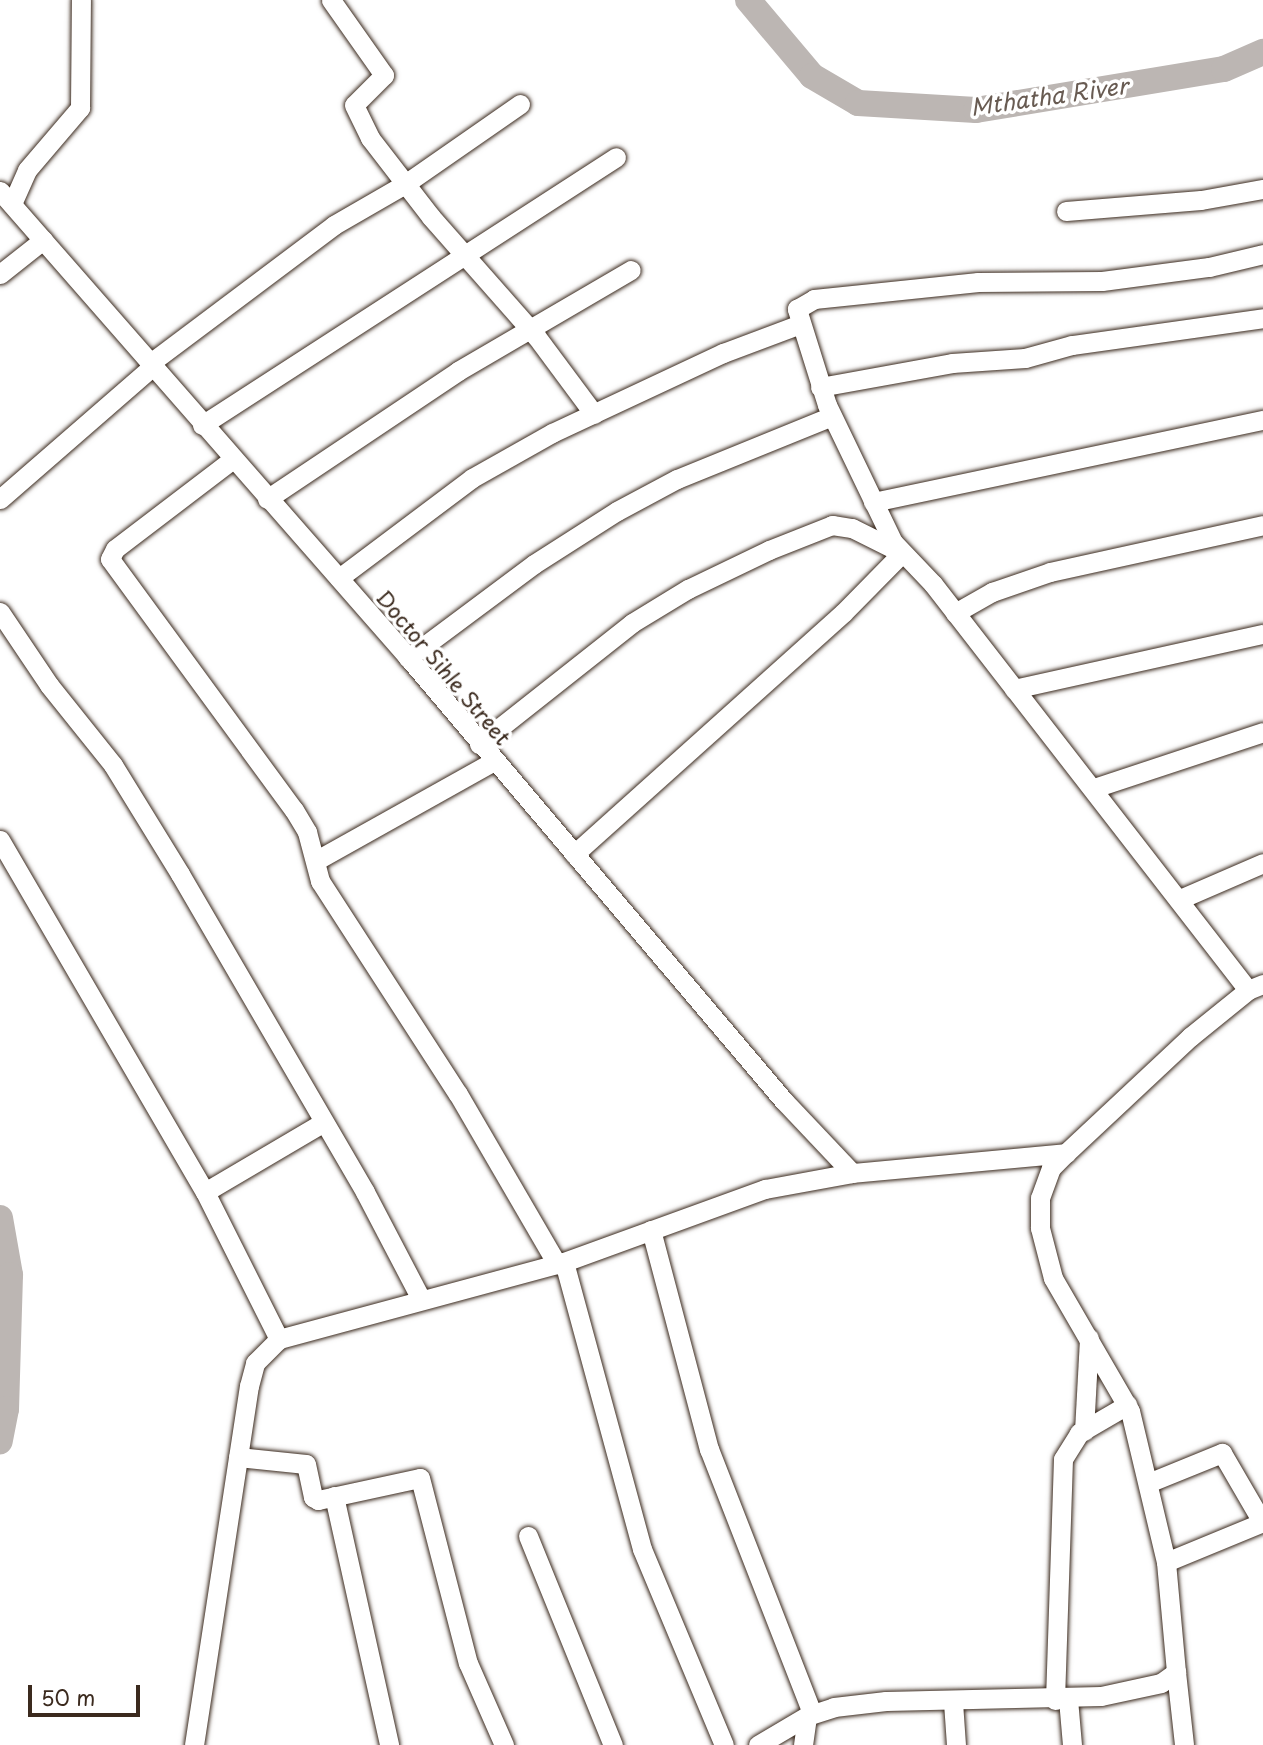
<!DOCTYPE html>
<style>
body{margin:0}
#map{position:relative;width:1263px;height:1745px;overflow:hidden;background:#fff;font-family:"Playpen Sans",sans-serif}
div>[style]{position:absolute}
.river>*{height:26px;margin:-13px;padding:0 13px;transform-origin:13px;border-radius:13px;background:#bcb6b3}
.roads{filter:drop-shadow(0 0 2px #3b2a1e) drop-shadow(0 0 2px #3b2a1e)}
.minor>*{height:19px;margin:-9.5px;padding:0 9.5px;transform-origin:9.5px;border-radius:9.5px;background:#fff}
span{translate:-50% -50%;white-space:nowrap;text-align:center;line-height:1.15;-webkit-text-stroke:7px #fff;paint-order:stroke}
.street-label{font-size:21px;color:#3b2a1e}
.water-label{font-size:23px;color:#685b52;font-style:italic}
.scale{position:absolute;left:28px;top:1685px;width:112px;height:32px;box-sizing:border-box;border:4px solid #3b2a1e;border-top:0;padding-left:9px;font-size:21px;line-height:24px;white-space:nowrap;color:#3b2a1e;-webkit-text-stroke:5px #fff;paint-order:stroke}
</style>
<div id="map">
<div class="river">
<div style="left:748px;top:0;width:99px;rotate:49.9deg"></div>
<div style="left:812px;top:76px;width:53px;rotate:30.4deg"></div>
<div style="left:858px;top:103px;width:118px;rotate:3.4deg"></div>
<div style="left:976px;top:110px;width:251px;rotate:-9.4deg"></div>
<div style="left:1224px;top:69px;width:43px;rotate:-23.6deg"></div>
<div style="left:0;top:1218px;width:58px;rotate:80deg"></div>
<div style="left:10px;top:1275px;width:134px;rotate:91.7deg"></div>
<div style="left:6px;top:1409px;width:33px;rotate:101deg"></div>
</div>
<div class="roads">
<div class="minor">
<div style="left:331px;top:0;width:92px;rotate:54.8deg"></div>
<div style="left:384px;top:75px;width:42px;rotate:135deg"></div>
<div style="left:354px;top:105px;width:37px;rotate:64deg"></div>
<div style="left:370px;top:138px;width:100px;rotate:52.3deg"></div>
<div style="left:431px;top:217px;width:159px;rotate:48.6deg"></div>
<div style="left:536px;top:336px;width:97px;rotate:53.4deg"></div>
<div style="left:0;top:191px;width:618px;rotate:48.81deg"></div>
<div style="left:407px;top:656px;width:583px;rotate:49.73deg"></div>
<div style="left:784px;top:1101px;width:99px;rotate:46.6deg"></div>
<div style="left:12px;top:204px;width:37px;rotate:-66deg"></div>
<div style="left:27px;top:170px;width:82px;rotate:-49.5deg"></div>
<div style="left:80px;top:108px;width:108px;rotate:-89.5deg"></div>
<div style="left:1066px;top:211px;width:135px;rotate:-4.7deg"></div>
<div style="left:1201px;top:200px;width:63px;rotate:-10.1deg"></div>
<div style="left:0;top:274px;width:55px;rotate:-38.3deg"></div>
<div style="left:149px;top:364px;width:231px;rotate:-36.9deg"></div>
<div style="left:334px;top:225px;width:82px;rotate:-30deg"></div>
<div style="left:405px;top:184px;width:140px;rotate:-34.8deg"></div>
<div style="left:820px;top:387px;width:134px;rotate:-10.3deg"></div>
<div style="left:952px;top:363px;width:73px;rotate:-3.9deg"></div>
<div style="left:1025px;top:358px;width:49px;rotate:-15.5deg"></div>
<div style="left:1072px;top:345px;width:193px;rotate:-8deg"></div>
<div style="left:202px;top:425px;width:493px;rotate:-32.9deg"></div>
<div style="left:233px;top:459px;width:148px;rotate:142.7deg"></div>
<div style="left:115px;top:549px;width:11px;rotate:117deg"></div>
<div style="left:110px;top:559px;width:311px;rotate:53.8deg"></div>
<div style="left:294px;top:810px;width:26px;rotate:59deg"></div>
<div style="left:307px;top:832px;width:51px;rotate:75.1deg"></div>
<div style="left:320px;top:881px;width:254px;rotate:57.1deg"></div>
<div style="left:458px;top:1094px;width:197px;rotate:59.8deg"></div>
<div style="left:0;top:499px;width:201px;rotate:-41deg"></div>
<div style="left:267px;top:499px;width:230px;rotate:-33.8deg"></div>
<div style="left:458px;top:371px;width:200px;rotate:-30.3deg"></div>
<div style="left:873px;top:502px;width:399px;rotate:-11.9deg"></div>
<div style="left:339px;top:578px;width:166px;rotate:-36.9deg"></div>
<div style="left:472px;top:478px;width:92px;rotate:-29.4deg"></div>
<div style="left:552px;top:433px;width:189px;rotate:-25.1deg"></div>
<div style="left:723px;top:353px;width:82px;rotate:-20.6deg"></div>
<div style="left:0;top:612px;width:88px;rotate:56.1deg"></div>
<div style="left:49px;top:685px;width:102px;rotate:51.3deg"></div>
<div style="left:113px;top:765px;width:128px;rotate:58.4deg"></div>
<div style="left:180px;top:874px;width:368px;rotate:59.8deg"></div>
<div style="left:365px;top:1192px;width:121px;rotate:62.4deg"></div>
<div style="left:955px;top:613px;width:43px;rotate:-29.6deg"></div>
<div style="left:992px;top:592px;width:61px;rotate:-19deg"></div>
<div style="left:1050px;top:572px;width:218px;rotate:-12.4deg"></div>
<div style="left:408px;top:658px;width:157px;rotate:-36.7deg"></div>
<div style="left:534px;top:564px;width:98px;rotate:-32.6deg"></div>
<div style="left:617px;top:511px;width:68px;rotate:-28.1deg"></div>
<div style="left:677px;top:479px;width:167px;rotate:-22.1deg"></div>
<div style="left:1014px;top:689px;width:255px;rotate:-12.5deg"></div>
<div style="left:479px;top:744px;width:195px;rotate:-38.3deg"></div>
<div style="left:632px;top:623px;width:66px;rotate:-31.3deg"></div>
<div style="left:688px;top:589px;width:90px;rotate:-25.7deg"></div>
<div style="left:769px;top:550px;width:68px;rotate:-21.6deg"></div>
<div style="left:832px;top:525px;width:20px;rotate:9deg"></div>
<div style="left:852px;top:528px;width:56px;rotate:26.6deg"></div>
<div style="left:902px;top:553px;width:84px;rotate:134.5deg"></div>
<div style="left:843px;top:613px;width:361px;rotate:138.1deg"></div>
<div style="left:1094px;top:788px;width:178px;rotate:-18.3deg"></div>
<div style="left:0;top:840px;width:407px;rotate:59.8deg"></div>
<div style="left:205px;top:1192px;width:165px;rotate:63.3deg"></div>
<div style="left:317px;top:860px;width:203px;rotate:-29.2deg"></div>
<div style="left:1180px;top:899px;width:90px;rotate:-23.4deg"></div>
<div style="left:1248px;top:990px;width:514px;rotate:-127.81deg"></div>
<div style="left:933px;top:584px;width:58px;rotate:-133.6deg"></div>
<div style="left:893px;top:542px;width:152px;rotate:-115.7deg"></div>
<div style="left:827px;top:405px;width:101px;rotate:-107.4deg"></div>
<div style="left:797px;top:309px;width:20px;rotate:-30deg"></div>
<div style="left:814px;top:299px;width:165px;rotate:-5.9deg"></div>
<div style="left:978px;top:282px;width:124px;rotate:-0.5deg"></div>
<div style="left:1102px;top:281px;width:108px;rotate:-7.5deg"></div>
<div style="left:1209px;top:267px;width:56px;rotate:-13.5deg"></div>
<div style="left:205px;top:1192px;width:136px;rotate:-30.5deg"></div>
<div style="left:651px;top:1230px;width:227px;rotate:75.2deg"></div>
<div style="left:709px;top:1449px;width:283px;rotate:68.7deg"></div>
<div style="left:564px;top:1262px;width:297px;rotate:74.8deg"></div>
<div style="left:642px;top:1549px;width:212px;rotate:67.3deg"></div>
<div style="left:1084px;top:1431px;width:93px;rotate:-86.9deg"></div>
<div style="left:238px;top:1457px;width:68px;rotate:5.9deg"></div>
<div style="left:306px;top:1464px;width:34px;rotate:78deg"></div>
<div style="left:313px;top:1497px;width:6px;rotate:31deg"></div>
<div style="left:318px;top:1500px;width:104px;rotate:-12.2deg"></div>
<div style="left:420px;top:1478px;width:191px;rotate:75.5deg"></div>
<div style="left:468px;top:1663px;width:90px;rotate:66.3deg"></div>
<div style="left:1148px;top:1483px;width:80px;rotate:-22.1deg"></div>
<div style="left:1222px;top:1453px;width:78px;rotate:59.8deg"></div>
<div style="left:334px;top:1496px;width:255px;rotate:77.5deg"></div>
<div style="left:528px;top:1536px;width:226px;rotate:67.9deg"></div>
<div style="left:1166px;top:1562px;width:105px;rotate:-22.4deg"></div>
<div style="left:1176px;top:1672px;width:73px;rotate:83.7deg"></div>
<div style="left:1068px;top:1699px;width:46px;rotate:85deg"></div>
<div style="left:1055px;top:1700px;width:241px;rotate:-88.1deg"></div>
<div style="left:1063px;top:1459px;width:31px;rotate:-58deg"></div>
<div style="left:1079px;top:1433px;width:56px;rotate:-30.3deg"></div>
<div style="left:953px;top:1702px;width:43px;rotate:86deg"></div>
<div style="left:194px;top:1745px;width:363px;rotate:-81.3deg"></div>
<div style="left:249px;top:1386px;width:24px;rotate:-75deg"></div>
<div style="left:255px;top:1363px;width:34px;rotate:-45deg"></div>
<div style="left:279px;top:1339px;width:295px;rotate:-15.1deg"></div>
<div style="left:564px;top:1262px;width:214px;rotate:-20deg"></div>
<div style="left:765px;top:1189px;width:88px;rotate:-10.4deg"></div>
<div style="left:852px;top:1173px;width:215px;rotate:-5.3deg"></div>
<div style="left:758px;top:1745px;width:57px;rotate:-30.6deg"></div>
<div style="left:807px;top:1716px;width:28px;rotate:-18deg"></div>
<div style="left:834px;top:1707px;width:52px;rotate:-6.6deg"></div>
<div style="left:886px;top:1701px;width:215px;rotate:-1.3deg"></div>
<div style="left:1101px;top:1696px;width:61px;rotate:-12.2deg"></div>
<div style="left:1161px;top:1683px;width:19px;rotate:-36deg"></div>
<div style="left:1176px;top:1672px;width:110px;rotate:-95.2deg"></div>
<div style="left:1166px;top:1562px;width:155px;rotate:-103.4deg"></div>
<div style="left:1130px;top:1411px;width:154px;rotate:-120.1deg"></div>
<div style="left:1053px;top:1278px;width:52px;rotate:-104.6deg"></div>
<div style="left:1040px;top:1228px;width:30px;rotate:-90deg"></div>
<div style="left:1040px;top:1198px;width:32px;rotate:-70deg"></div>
<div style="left:1051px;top:1168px;width:21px;rotate:-45deg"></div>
<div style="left:1066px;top:1153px;width:170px;rotate:-43.1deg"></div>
<div style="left:1190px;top:1037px;width:75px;rotate:-39deg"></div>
<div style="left:1248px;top:990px;width:16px;rotate:-22deg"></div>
<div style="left:803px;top:1745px;width:29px;rotate:-82deg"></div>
</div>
</div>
<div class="street-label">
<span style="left:444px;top:667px;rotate:50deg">Doctor Sihle Street</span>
</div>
<div class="water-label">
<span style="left:1049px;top:96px;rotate:-8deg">Mthatha River</span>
</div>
<div class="scale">50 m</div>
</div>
